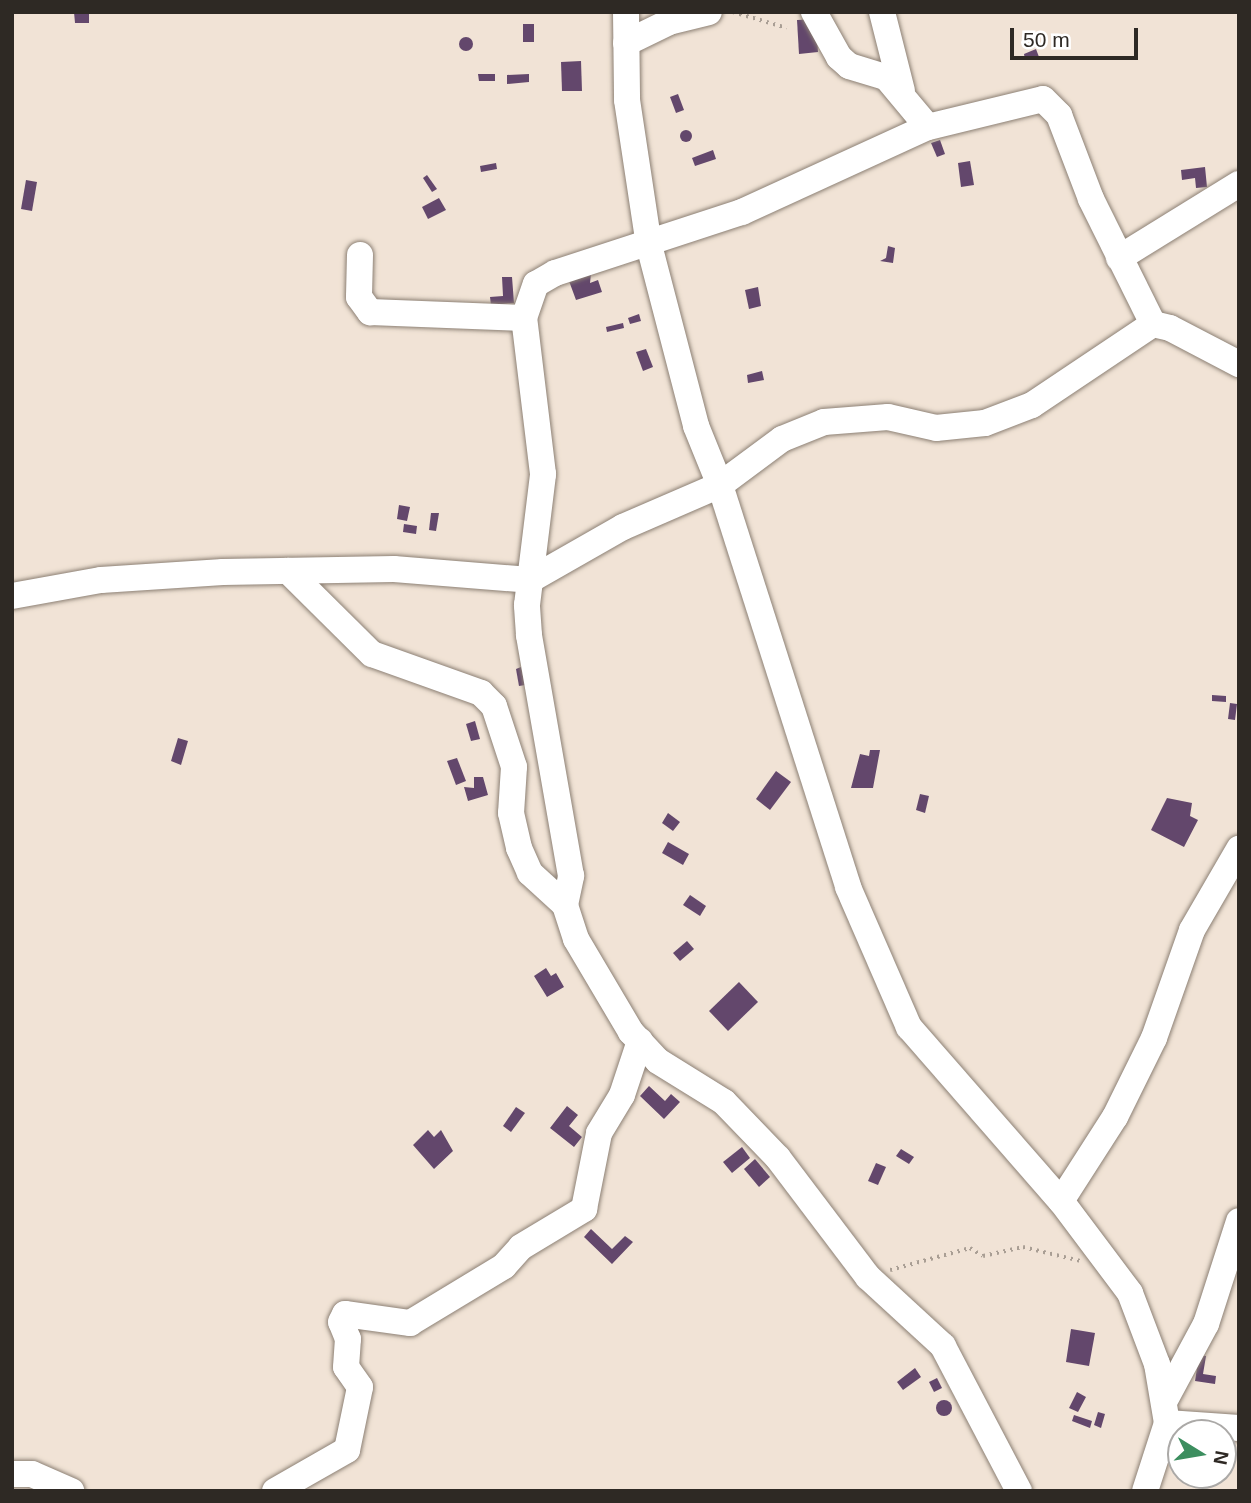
<!DOCTYPE html>
<style>
body{margin:0}
#map{position:relative;width:1251px;height:1503px;overflow:hidden;background:#f1e3d6;font-family:Helvetica,sans-serif}
div>[style]{position:absolute}
.building>*{inset:0;background:#63476c}
.round{border-radius:50%}
.path>*{height:3.5px;margin-top:-1.75px;transform-origin:0;background:repeating-linear-gradient(90deg,#a99e94 0 2px,transparent 0 7px)}
.roads{filter:drop-shadow(0 0 2px #8c8074) drop-shadow(0 0 2px #8c8074)}
.minor>*{height:26px;margin:-13px;padding:0 13px;transform-origin:13px;border-radius:13px;background:#fff}
span{translate:-50% -50%;white-space:nowrap;text-align:center;line-height:1.15;-webkit-text-stroke:7px #fff;paint-order:stroke}
.frame{position:absolute;inset:0;border:14px solid #2e2924;pointer-events:none}
.north{position:absolute;left:1167px;top:1419px;width:70px;height:70px;box-sizing:border-box;background:#fff;border:2px solid #aba9a7;border-radius:50%;rotate:101deg;font-size:19px;font-weight:700;line-height:28px;text-align:center;color:#2e2924}
.north::after{content:'';display:block;margin:auto;width:24px;height:32px;background:#3c8e5f;clip-path:polygon(50% 0,100% 100%,50% 72%,0 100%)}
.scale{position:absolute;left:1010px;top:28px;width:128px;height:32px;box-sizing:border-box;border:4px solid #2e2924;border-top:0;padding-left:9px;font-size:21px;line-height:24px;white-space:nowrap;color:#2e2924;-webkit-text-stroke:5px #fff;paint-order:stroke}
</style>
<div id="map">
<div class="building">
<div style="clip-path:polygon(74px 12px,89px 12px,89px 23px,75px 23px)"></div>
<div style="clip-path:polygon(816px 19px,818px 52px,799px 54px,797px 20px)"></div>
<div style="clip-path:polygon(523px 24px,534px 24px,534px 42px,523px 42px)"></div>
<div class="round" style="left:459px;top:37px;width:14px;height:14px"></div>
<div style="clip-path:polygon(1036px 49px,1039px 57px,1025px 59px,1024px 54px)"></div>
<div style="clip-path:polygon(581px 61px,582px 91px,562px 91px,561px 62px)"></div>
<div style="clip-path:polygon(478px 74px,495px 74px,495px 81px,479px 81px)"></div>
<div style="clip-path:polygon(529px 74px,529px 82px,507px 84px,507px 75px)"></div>
<div style="clip-path:polygon(678px 94px,684px 110px,676px 113px,670px 97px)"></div>
<div class="round" style="left:680px;top:130px;width:12px;height:12px"></div>
<div style="clip-path:polygon(940px 140px,945px 154px,937px 157px,931px 143px)"></div>
<div style="clip-path:polygon(713px 150px,716px 159px,695px 166px,692px 158px)"></div>
<div style="clip-path:polygon(970px 161px,974px 185px,961px 187px,958px 163px)"></div>
<div style="clip-path:polygon(496px 163px,497px 169px,481px 172px,480px 166px)"></div>
<div style="clip-path:polygon(1205px 167px,1207px 187px,1196px 188px,1195px 178px,1182px 180px,1181px 170px)"></div>
<div style="clip-path:polygon(427px 175px,437px 189px,432px 192px,423px 178px)"></div>
<div style="clip-path:polygon(26px 180px,37px 182px,32px 211px,21px 209px)"></div>
<div style="clip-path:polygon(439px 198px,446px 210px,428px 219px,422px 207px)"></div>
<div style="clip-path:polygon(888px 246px,895px 248px,893px 263px,880px 261px,886px 258px)"></div>
<div style="clip-path:polygon(591px 274px,590px 283px,598px 280px,602px 292px,576px 300px,569px 281px)"></div>
<div style="clip-path:polygon(502px 277px,512px 277px,514px 303px,491px 305px,490px 297px,503px 296px)"></div>
<div style="clip-path:polygon(758px 287px,761px 306px,749px 309px,745px 290px)"></div>
<div style="clip-path:polygon(639px 314px,641px 321px,630px 324px,628px 318px)"></div>
<div style="clip-path:polygon(623px 323px,624px 328px,607px 332px,606px 327px)"></div>
<div style="clip-path:polygon(646px 349px,653px 367px,643px 371px,636px 352px)"></div>
<div style="clip-path:polygon(762px 371px,764px 380px,748px 383px,747px 375px)"></div>
<div style="clip-path:polygon(399px 505px,410px 507px,407px 521px,397px 519px)"></div>
<div style="clip-path:polygon(431px 513px,439px 513px,436px 531px,429px 530px)"></div>
<div style="clip-path:polygon(404px 524px,417px 526px,416px 534px,403px 532px)"></div>
<div style="clip-path:polygon(521px 667px,525px 685px,519px 686px,516px 669px)"></div>
<div style="clip-path:polygon(1212px 695px,1226px 696px,1226px 702px,1212px 701px)"></div>
<div style="clip-path:polygon(1230px 703px,1237px 704px,1235px 720px,1228px 719px)"></div>
<div style="clip-path:polygon(475px 721px,480px 739px,471px 741px,466px 724px)"></div>
<div style="clip-path:polygon(178px 738px,188px 741px,181px 765px,171px 761px)"></div>
<div style="clip-path:polygon(870px 750px,880px 750px,873px 788px,851px 788px,860px 754px,869px 756px)"></div>
<div style="clip-path:polygon(457px 758px,466px 781px,456px 785px,447px 761px)"></div>
<div style="clip-path:polygon(776px 771px,791px 782px,770px 810px,756px 799px)"></div>
<div style="clip-path:polygon(474px 777px,483px 777px,488px 795px,468px 801px,464px 787px,474px 788px)"></div>
<div style="clip-path:polygon(920px 794px,929px 796px,925px 813px,916px 810px)"></div>
<div style="clip-path:polygon(1167px 798px,1192px 803px,1190px 816px,1198px 820px,1184px 847px,1151px 830px)"></div>
<div style="clip-path:polygon(668px 813px,680px 822px,673px 831px,662px 823px)"></div>
<div style="clip-path:polygon(668px 842px,689px 854px,683px 865px,662px 853px)"></div>
<div style="clip-path:polygon(690px 895px,706px 906px,700px 916px,683px 905px)"></div>
<div style="clip-path:polygon(687px 941px,694px 949px,680px 961px,673px 953px)"></div>
<div style="clip-path:polygon(546px 968px,551px 976px,556px 973px,564px 987px,547px 997px,534px 976px)"></div>
<div style="clip-path:polygon(739px 982px,758px 1002px,728px 1031px,709px 1011px)"></div>
<div style="clip-path:polygon(649px 1086px,665px 1101px,671px 1094px,680px 1102px,664px 1119px,640px 1096px)"></div>
<div style="clip-path:polygon(567px 1106px,578px 1115px,569px 1126px,582px 1137px,574px 1147px,550px 1128px)"></div>
<div style="clip-path:polygon(516px 1107px,525px 1113px,511px 1132px,503px 1126px)"></div>
<div style="clip-path:polygon(428px 1130px,434px 1137px,441px 1130px,453px 1151px,434px 1169px,413px 1145px)"></div>
<div style="clip-path:polygon(742px 1147px,750px 1158px,732px 1173px,723px 1162px)"></div>
<div style="clip-path:polygon(901px 1149px,914px 1157px,909px 1164px,896px 1156px)"></div>
<div style="clip-path:polygon(755px 1159px,770px 1177px,759px 1187px,744px 1169px)"></div>
<div style="clip-path:polygon(876px 1163px,886px 1167px,878px 1185px,868px 1181px)"></div>
<div style="clip-path:polygon(591px 1229px,612px 1249px,625px 1236px,633px 1242px,612px 1264px,584px 1237px)"></div>
<div style="clip-path:polygon(1071px 1329px,1095px 1333px,1089px 1366px,1066px 1362px)"></div>
<div style="clip-path:polygon(1199px 1355px,1206px 1356px,1203px 1374px,1216px 1376px,1215px 1384px,1195px 1381px)"></div>
<div style="clip-path:polygon(915px 1368px,921px 1377px,903px 1390px,897px 1382px)"></div>
<div style="clip-path:polygon(937px 1378px,942px 1388px,934px 1392px,929px 1382px)"></div>
<div style="clip-path:polygon(1077px 1392px,1086px 1397px,1078px 1412px,1069px 1408px)"></div>
<div class="round" style="left:936px;top:1400px;width:16px;height:16px"></div>
<div style="clip-path:polygon(1098px 1412px,1105px 1414px,1101px 1428px,1094px 1425px)"></div>
<div style="clip-path:polygon(1074px 1415px,1092px 1421px,1090px 1428px,1072px 1421px)"></div>
<div style="clip-path:polygon(1223px 1443px,1233px 1447px,1225px 1464px,1223px 1463px)"></div>
</div>
<div class="path">
<div style="left:733px;top:12px;width:56px;rotate:16.5deg"></div>
<div style="left:890px;top:1270px;width:83px;rotate:-15.4deg"></div>
<div style="left:970px;top:1248px;width:15px;rotate:32deg"></div>
<div style="left:983px;top:1256px;width:41px;rotate:-12.7deg"></div>
<div style="left:1023px;top:1247px;width:60px;rotate:13.6deg"></div>
</div>
<div class="roads">
<div class="minor">
<div style="left:626px;top:12px;width:88px;rotate:89.3deg"></div>
<div style="left:627px;top:100px;width:147px;rotate:81.4deg"></div>
<div style="left:649px;top:245px;width:187px;rotate:75.4deg"></div>
<div style="left:696px;top:426px;width:64px;rotate:67.9deg"></div>
<div style="left:720px;top:485px;width:422px;rotate:72.3deg"></div>
<div style="left:848px;top:887px;width:153px;rotate:66.5deg"></div>
<div style="left:909px;top:1027px;width:231px;rotate:48.9deg"></div>
<div style="left:1061px;top:1201px;width:115px;rotate:53.1deg"></div>
<div style="left:1130px;top:1293px;width:76px;rotate:69.2deg"></div>
<div style="left:1157px;top:1364px;width:60px;rotate:80.4deg"></div>
<div style="left:1167px;top:1423px;width:71px;rotate:107.9deg"></div>
<div style="left:814px;top:12px;width:51px;rotate:60.9deg"></div>
<div style="left:839px;top:57px;width:13px;rotate:42deg"></div>
<div style="left:849px;top:66px;width:39px;rotate:17deg"></div>
<div style="left:886px;top:77px;width:65px;rotate:50deg"></div>
<div style="left:882px;top:12px;width:81px;rotate:75.8deg"></div>
<div style="left:626px;top:43px;width:48px;rotate:-26deg"></div>
<div style="left:669px;top:22px;width:41px;rotate:-14deg"></div>
<div style="left:360px;top:255px;width:42px;rotate:91.4deg"></div>
<div style="left:359px;top:297px;width:19px;rotate:54deg"></div>
<div style="left:370px;top:312px;width:154px;rotate:2.2deg"></div>
<div style="left:1119px;top:258px;width:141px;rotate:-31.7deg"></div>
<div style="left:288px;top:571px;width:118px;rotate:44.7deg"></div>
<div style="left:372px;top:654px;width:116px;rotate:19.7deg"></div>
<div style="left:481px;top:693px;width:18px;rotate:45deg"></div>
<div style="left:494px;top:706px;width:64px;rotate:71.8deg"></div>
<div style="left:514px;top:767px;width:46px;rotate:93.7deg"></div>
<div style="left:511px;top:813px;width:36px;rotate:77deg"></div>
<div style="left:519px;top:848px;width:27px;rotate:66deg"></div>
<div style="left:530px;top:873px;width:47px;rotate:42.4deg"></div>
<div style="left:12px;top:596px;width:90px;rotate:-10.2deg"></div>
<div style="left:101px;top:580px;width:122px;rotate:-3.8deg"></div>
<div style="left:223px;top:572px;width:171px;rotate:-1deg"></div>
<div style="left:394px;top:569px;width:136px;rotate:4.6deg"></div>
<div style="left:530px;top:580px;width:107px;rotate:-29.7deg"></div>
<div style="left:623px;top:527px;width:106px;rotate:-23.4deg"></div>
<div style="left:720px;top:485px;width:77px;rotate:-36.6deg"></div>
<div style="left:782px;top:439px;width:45px;rotate:-22deg"></div>
<div style="left:824px;top:422px;width:64px;rotate:-4.5deg"></div>
<div style="left:888px;top:417px;width:49px;rotate:12.9deg"></div>
<div style="left:936px;top:428px;width:49px;rotate:-5.8deg"></div>
<div style="left:985px;top:423px;width:50px;rotate:-21deg"></div>
<div style="left:1032px;top:405px;width:146px;rotate:-33.8deg"></div>
<div style="left:1153px;top:324px;width:17px;rotate:13deg"></div>
<div style="left:1170px;top:328px;width:78px;rotate:27.6deg"></div>
<div style="left:1061px;top:1201px;width:100px;rotate:-57.3deg"></div>
<div style="left:1115px;top:1117px;width:88px;rotate:-63.7deg"></div>
<div style="left:1154px;top:1038px;width:114px;rotate:-70.6deg"></div>
<div style="left:1192px;top:930px;width:94px;rotate:-59.9deg"></div>
<div style="left:1165px;top:1400px;width:86px;rotate:-61.7deg"></div>
<div style="left:1206px;top:1324px;width:108px;rotate:-72.2deg"></div>
<div style="left:1167px;top:1423px;width:72px;rotate:4deg"></div>
<div style="left:12px;top:1474px;width:20px"></div>
<div style="left:32px;top:1474px;width:43px;rotate:23.6deg"></div>
<div style="left:275px;top:1491px;width:83px;rotate:-29.7deg"></div>
<div style="left:347px;top:1450px;width:64px;rotate:-78.3deg"></div>
<div style="left:360px;top:1387px;width:24px;rotate:-125deg"></div>
<div style="left:346px;top:1367px;width:28px;rotate:-86deg"></div>
<div style="left:348px;top:1339px;width:18px;rotate:-112deg"></div>
<div style="left:341px;top:1322px;width:9px;rotate:-63deg"></div>
<div style="left:345px;top:1314px;width:66px;rotate:7.9deg"></div>
<div style="left:410px;top:1323px;width:110px;rotate:-31.2deg"></div>
<div style="left:504px;top:1266px;width:25px;rotate:-48deg"></div>
<div style="left:521px;top:1247px;width:74px;rotate:-31.1deg"></div>
<div style="left:584px;top:1209px;width:77px;rotate:-78.8deg"></div>
<div style="left:599px;top:1133px;width:44px;rotate:-58.8deg"></div>
<div style="left:622px;top:1095px;width:57px;rotate:-71.6deg"></div>
<div style="left:1019px;top:1491px;width:164px;rotate:-117.7deg"></div>
<div style="left:943px;top:1346px;width:102px;rotate:-137.4deg"></div>
<div style="left:868px;top:1277px;width:149px;rotate:-127.1deg"></div>
<div style="left:778px;top:1158px;width:78px;rotate:-134deg"></div>
<div style="left:724px;top:1102px;width:78px;rotate:-148.2deg"></div>
<div style="left:658px;top:1061px;width:40px;rotate:-133deg"></div>
<div style="left:631px;top:1032px;width:108px;rotate:-120.6deg"></div>
<div style="left:576px;top:939px;width:36px;rotate:-108deg"></div>
<div style="left:565px;top:905px;width:30px;rotate:-78deg"></div>
<div style="left:571px;top:876px;width:245px;rotate:-99.9deg"></div>
<div style="left:529px;top:635px;width:30px;rotate:-94deg"></div>
<div style="left:527px;top:605px;width:132px;rotate:-83deg"></div>
<div style="left:543px;top:474px;width:157px;rotate:-96.9deg"></div>
<div style="left:524px;top:318px;width:36px;rotate:-71deg"></div>
<div style="left:536px;top:284px;width:22px;rotate:-30deg"></div>
<div style="left:555px;top:273px;width:197px;rotate:-18.1deg"></div>
<div style="left:742px;top:212px;width:205px;rotate:-24.6deg"></div>
<div style="left:928px;top:127px;width:118px;rotate:-13.7deg"></div>
<div style="left:1043px;top:99px;width:23px;rotate:45deg"></div>
<div style="left:1059px;top:115px;width:90px;rotate:69.1deg"></div>
<div style="left:1091px;top:199px;width:140px;rotate:63.6deg"></div>
</div>
</div>
<div class="frame"></div>
<div class="north">N</div>
<div class="scale">50 m</div>
</div>
